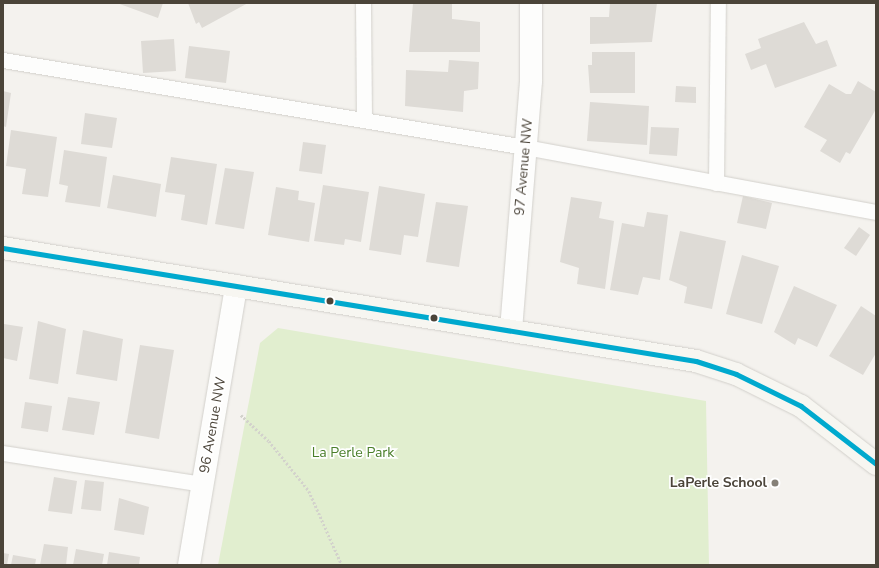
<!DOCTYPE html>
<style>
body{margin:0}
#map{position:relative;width:879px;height:568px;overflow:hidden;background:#f4f2ee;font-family:"Nunito Sans",sans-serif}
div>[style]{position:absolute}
.green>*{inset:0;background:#e1eecf}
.building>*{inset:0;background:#dedbd6}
.path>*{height:2.5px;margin-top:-1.25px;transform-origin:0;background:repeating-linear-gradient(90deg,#d3d2cc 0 2px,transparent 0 4px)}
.roads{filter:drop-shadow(0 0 1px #d2d0cb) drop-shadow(0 0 1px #d2d0cb)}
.lane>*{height:15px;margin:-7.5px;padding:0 7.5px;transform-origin:7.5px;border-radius:7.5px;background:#fdfdfc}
.street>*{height:22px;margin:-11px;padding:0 11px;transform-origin:11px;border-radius:11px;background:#fdfdfc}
.secondary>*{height:22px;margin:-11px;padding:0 11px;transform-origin:11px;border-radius:11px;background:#f7f6f1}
.bus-1>*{height:5px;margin:-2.5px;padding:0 2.5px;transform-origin:2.5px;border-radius:2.5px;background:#00a9ce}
.dots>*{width:11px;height:11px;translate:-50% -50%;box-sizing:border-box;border:2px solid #fff;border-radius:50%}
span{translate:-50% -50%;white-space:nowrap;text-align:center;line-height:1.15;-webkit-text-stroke:3.5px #fff;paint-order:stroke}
.street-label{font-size:14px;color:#4b4439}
.park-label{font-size:14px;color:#4a7f2a}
.poi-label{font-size:14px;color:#4b4439;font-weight:700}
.right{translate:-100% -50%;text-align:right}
.frame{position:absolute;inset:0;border:4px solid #4b4439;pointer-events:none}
</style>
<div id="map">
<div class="green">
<div style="clip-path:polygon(278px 328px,706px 401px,709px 565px,218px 565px,260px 343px)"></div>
</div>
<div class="building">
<div style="clip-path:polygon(117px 3px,163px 3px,158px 18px)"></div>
<div style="clip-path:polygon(188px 3px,248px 3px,202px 28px,199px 22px,196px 24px)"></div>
<div style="clip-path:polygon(413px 3px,452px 3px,452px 19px,480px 22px,480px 52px,409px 52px)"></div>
<div style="clip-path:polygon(610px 3px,657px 3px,652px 42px,590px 44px,590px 17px,609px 17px)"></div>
<div style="clip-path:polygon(804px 22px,816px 44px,827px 40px,837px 66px,775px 88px,766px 64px,751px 70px,745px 54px,761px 48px,758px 39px)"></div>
<div style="clip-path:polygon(174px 39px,176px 71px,143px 73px,141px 41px)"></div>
<div style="clip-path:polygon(189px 46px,230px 51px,226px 83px,185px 78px)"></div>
<div style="clip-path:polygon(592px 52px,635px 52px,635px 93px,590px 93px,588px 65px,592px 65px)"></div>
<div style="clip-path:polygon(449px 60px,479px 62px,478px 89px,464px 91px,463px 112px,405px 106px,406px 70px,448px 72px)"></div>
<div style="clip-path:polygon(858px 81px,876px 92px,876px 109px,850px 154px,846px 152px,840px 163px,820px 151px,827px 140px,804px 127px,829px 84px,846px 94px,851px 94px)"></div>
<div style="clip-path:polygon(676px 86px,696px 87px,696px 103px,675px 102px)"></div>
<div style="clip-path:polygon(3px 91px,11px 93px,6px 127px,3px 126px)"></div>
<div style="clip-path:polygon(590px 102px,649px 106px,647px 145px,587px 141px)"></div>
<div style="clip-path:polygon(85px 113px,117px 118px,112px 148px,81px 144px)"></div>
<div style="clip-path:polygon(651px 127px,679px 128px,677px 156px,649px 154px)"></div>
<div style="clip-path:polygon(11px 130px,57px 137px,48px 197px,22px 194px,26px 169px,6px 166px)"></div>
<div style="clip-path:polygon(303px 142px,326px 145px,322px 174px,299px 171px)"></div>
<div style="clip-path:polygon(64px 150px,107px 157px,100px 207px,65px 202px,68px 186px,59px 184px)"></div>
<div style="clip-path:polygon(171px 157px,217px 164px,207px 225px,181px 220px,185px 195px,165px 192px)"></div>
<div style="clip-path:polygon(225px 168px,254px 172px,244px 229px,215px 224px)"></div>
<div style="clip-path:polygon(113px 175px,161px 184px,156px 217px,107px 208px)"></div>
<div style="clip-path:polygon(323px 185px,369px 192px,361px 242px,345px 239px,344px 245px,314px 241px)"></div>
<div style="clip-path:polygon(379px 186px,425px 194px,418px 237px,404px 235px,401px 255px,369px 250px)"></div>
<div style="clip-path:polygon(276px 187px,299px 191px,298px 200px,315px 203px,309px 242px,268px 235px)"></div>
<div style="clip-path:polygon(743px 196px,772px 203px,766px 229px,737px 223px)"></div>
<div style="clip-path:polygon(571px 197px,602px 202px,599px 218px,614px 221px,605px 289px,577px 284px,579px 268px,560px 262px)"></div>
<div style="clip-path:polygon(436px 202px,468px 206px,459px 267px,426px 262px)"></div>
<div style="clip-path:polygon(647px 212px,668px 215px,660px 280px,643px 277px,638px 295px,610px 290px,622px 223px,644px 227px)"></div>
<div style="clip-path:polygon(859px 227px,870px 235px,856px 256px,844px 248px)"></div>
<div style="clip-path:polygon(680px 231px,726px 241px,712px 309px,684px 303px,687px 287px,669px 280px)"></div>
<div style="clip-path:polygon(742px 255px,779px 266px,762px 324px,726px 314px)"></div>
<div style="clip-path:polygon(794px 286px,837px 305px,817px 347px,798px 338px,795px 345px,774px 332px)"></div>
<div style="clip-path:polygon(861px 306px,876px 316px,876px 353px,863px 375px,829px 356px)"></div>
<div style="clip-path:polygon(3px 320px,4px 324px,23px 327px,17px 361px,3px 358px)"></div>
<div style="clip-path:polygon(38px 321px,66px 329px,58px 384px,29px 379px)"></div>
<div style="clip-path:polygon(83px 330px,123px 339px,117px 381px,76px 374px)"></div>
<div style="clip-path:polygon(140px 345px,174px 350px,159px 439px,125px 433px)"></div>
<div style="clip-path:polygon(68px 397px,100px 402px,94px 435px,62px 430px)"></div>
<div style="clip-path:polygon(25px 402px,52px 406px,48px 432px,21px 428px)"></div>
<div style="clip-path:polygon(54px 477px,77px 481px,72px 514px,48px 511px)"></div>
<div style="clip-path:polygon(85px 480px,104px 482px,101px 511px,81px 509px)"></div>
<div style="clip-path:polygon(119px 498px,149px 507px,144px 535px,114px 530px)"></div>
<div style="clip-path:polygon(44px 544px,68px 547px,66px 565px,40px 565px)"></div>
<div style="clip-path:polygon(76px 549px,104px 554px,102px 565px,73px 565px)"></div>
<div style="clip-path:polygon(109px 552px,140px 557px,139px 565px,107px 565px)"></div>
<div style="clip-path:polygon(3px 553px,9px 554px,7px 565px,3px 565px)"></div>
<div style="clip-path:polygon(13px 555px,36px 559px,35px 565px,11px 565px)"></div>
</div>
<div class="path">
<div style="left:241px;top:415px;width:38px;rotate:43deg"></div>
<div style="left:269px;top:441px;width:64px;rotate:51.3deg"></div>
<div style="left:309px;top:491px;width:81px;rotate:66deg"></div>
</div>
<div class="roads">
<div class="lane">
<div style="left:363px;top:3px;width:117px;rotate:89.5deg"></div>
<div style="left:3px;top:60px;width:529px;rotate:9.46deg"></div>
<div style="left:525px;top:147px;width:357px;rotate:10.5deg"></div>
<div style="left:716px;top:183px;width:180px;rotate:-89.4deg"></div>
<div style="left:3px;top:453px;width:202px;rotate:8.8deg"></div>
</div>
<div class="street">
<div style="left:511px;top:330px;width:250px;rotate:-85.4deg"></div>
<div style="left:531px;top:81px;width:78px;rotate:-90deg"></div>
<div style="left:189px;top:565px;width:283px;rotate:-80.4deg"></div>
</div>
<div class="secondary">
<div style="left:3px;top:248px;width:702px;rotate:9.26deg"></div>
<div style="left:696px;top:361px;width:42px;rotate:18deg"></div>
<div style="left:736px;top:374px;width:72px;rotate:26.2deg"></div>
<div style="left:801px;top:406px;width:95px;rotate:37.7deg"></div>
</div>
</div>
<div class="bus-1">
<div style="left:3px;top:248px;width:702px;rotate:9.26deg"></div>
<div style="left:696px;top:361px;width:42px;rotate:18deg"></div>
<div style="left:736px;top:374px;width:72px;rotate:26.2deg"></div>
<div style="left:801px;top:406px;width:95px;rotate:37.7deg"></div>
</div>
<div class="dots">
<div style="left:330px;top:301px;background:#4b4439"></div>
<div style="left:434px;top:318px;background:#4b4439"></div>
<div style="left:775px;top:483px;background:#868178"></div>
</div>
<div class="street-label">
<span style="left:524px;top:167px;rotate:-85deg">97 Avenue NW</span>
<span style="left:213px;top:425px;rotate:-80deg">96 Avenue NW</span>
</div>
<div class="park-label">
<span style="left:353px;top:453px">La Perle Park</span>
</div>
<div class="poi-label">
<span class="right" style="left:767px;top:483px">LaPerle School</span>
</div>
<div class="frame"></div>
</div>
